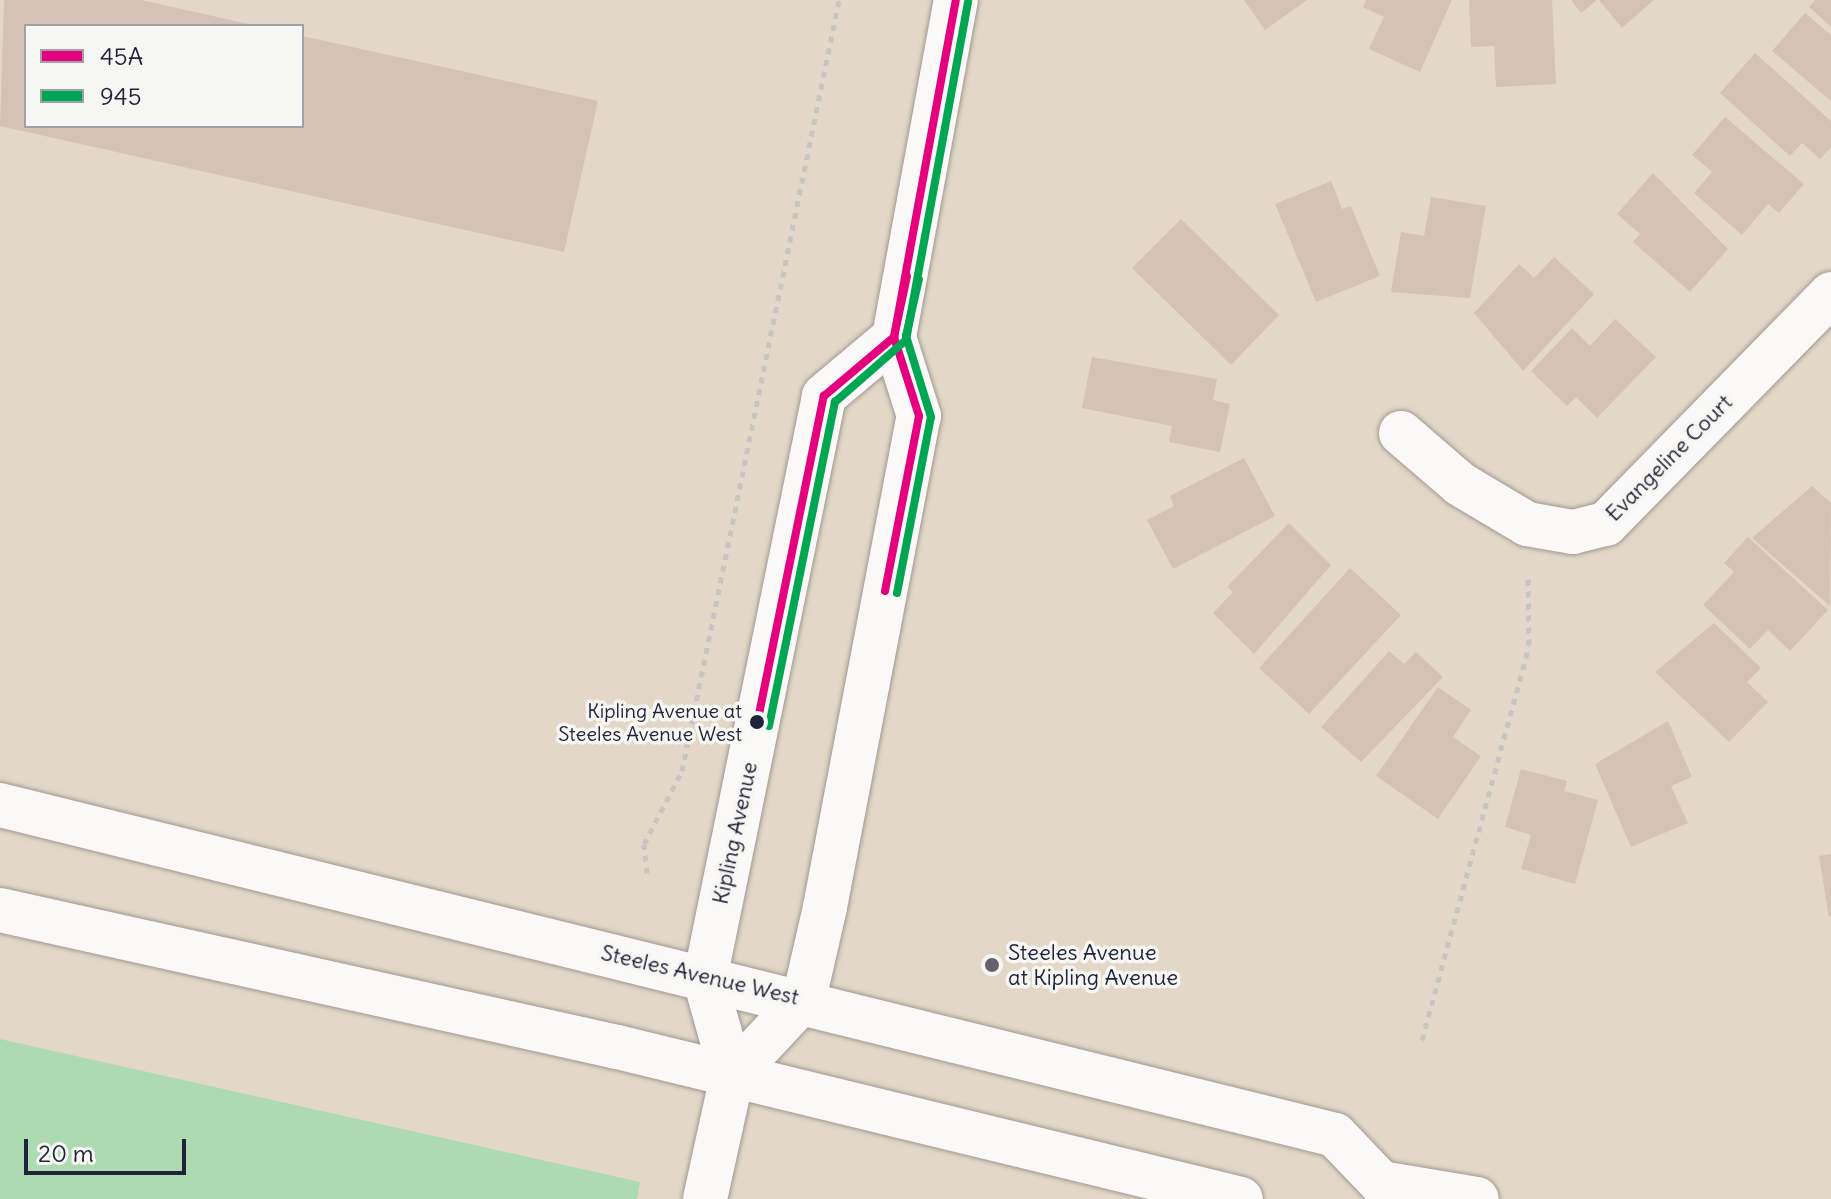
<!DOCTYPE html>
<style>
body{margin:0}
#map{position:relative;width:1831px;height:1199px;overflow:hidden;background:#e3d8c7;font-family:Delius,sans-serif}
div>[style]{position:absolute}
.green>*{inset:0;background:#aedab2}
.building>*{inset:0;background:#d6c1b5}
.path>*{height:5px;margin-top:-2.5px;transform-origin:0;background:repeating-linear-gradient(90deg,#c7c5c3 0 6px,transparent 0 12px)}
.roads{filter:drop-shadow(0 0 2px #9f9992) drop-shadow(0 0 2px #9f9992)}
.minor>*{height:44px;margin:-22px;padding:0 22px;transform-origin:22px;border-radius:22px;background:#fbf9f7}
.major>*{height:44px;margin:-22px;padding:0 22px;transform-origin:22px;border-radius:22px;background:#fbf9f7}
.bus-1>*{height:8px;margin:-4px;padding:0 4px;transform-origin:4px;border-radius:4px;background:#e5007d}
.bus-2>*{height:8px;margin:-4px;padding:0 4px;transform-origin:4px;border-radius:4px;background:#00a651}
.dots>*{width:22px;height:22px;translate:-50% -50%;box-sizing:border-box;border:4px solid #f6f6f2;border-radius:50%}
span{translate:-50% -50%;white-space:nowrap;text-align:center;line-height:1.15;-webkit-text-stroke:7px #f6f6f2;paint-order:stroke}
.bus-label{font-size:20px;color:#22223b}
.right{translate:-100% -50%;text-align:right}
.street-label{font-size:22px;color:#22223b}
.poi-label{font-size:22px;color:#22223b}
.left{translate:0 -50%;text-align:left}
.legend{position:absolute;left:24px;top:24px;width:280px;height:104px;box-sizing:border-box;background:#f6f6f2;border:2px solid #a1a1a9;margin:0;padding:10px 14px;list-style:none;font-size:24px;color:#22223b}
.legend li{display:flex;align-items:center;gap:16px;height:40px}
.legend b{width:40px;border:2px solid #a1a1a9}
.scale{position:absolute;left:24px;top:1139px;width:162px;height:36px;box-sizing:border-box;border:4px solid #22223b;border-top:0;padding-left:10px;font-size:24px;line-height:28px;white-space:nowrap;color:#22223b;-webkit-text-stroke:6px #f6f6f2;paint-order:stroke}
</style>
<div id="map">
<div class="green">
<div style="clip-path:polygon(0 1039px,640px 1182px,637px 1199px,0 1199px)"></div>
</div>
<div class="building">
<div style="clip-path:polygon(4px 0,141px 0,253px 25px,26px 26px,26px 126px,302px 126px,302px 36px,598px 101px,564px 252px,0 126px)"></div>
<div style="clip-path:polygon(1244px 0,1307px 0,1265px 30px)"></div>
<div style="clip-path:polygon(1366px 0,1452px 0,1420px 72px,1369px 49px,1384px 17px,1363px 7px)"></div>
<div style="clip-path:polygon(1469px 0,1552px 0,1556px 84px,1496px 87px,1494px 46px,1471px 47px)"></div>
<div style="clip-path:polygon(1571px 0,1597px 0,1581px 13px)"></div>
<div style="clip-path:polygon(1599px 0,1654px 0,1622px 28px)"></div>
<div style="clip-path:polygon(1815px 0,1831px 0,1831px 27px,1809px 7px)"></div>
<div style="clip-path:polygon(1805px 13px,1831px 35px,1831px 101px,1772px 51px)"></div>
<div style="clip-path:polygon(1755px 53px,1831px 121px,1831px 147px,1820px 159px,1802px 143px,1790px 156px,1720px 93px)"></div>
<div style="clip-path:polygon(1725px 117px,1804px 184px,1779px 213px,1768px 204px,1742px 235px,1694px 193px,1712px 172px,1692px 155px)"></div>
<div style="clip-path:polygon(1653px 173px,1728px 249px,1690px 292px,1633px 242px,1640px 234px,1617px 214px)"></div>
<div style="clip-path:polygon(1331px 181px,1342px 209px,1351px 206px,1380px 276px,1316px 302px,1275px 204px)"></div>
<div style="clip-path:polygon(1431px 197px,1486px 206px,1470px 298px,1391px 292px,1401px 232px,1424px 236px)"></div>
<div style="clip-path:polygon(1181px 219px,1279px 315px,1231px 365px,1132px 268px)"></div>
<div style="clip-path:polygon(1554px 257px,1594px 294px,1523px 371px,1474px 313px,1519px 264px,1534px 278px)"></div>
<div style="clip-path:polygon(1615px 319px,1656px 357px,1597px 418px,1576px 397px,1567px 406px,1531px 371px,1572px 328px,1590px 346px)"></div>
<div style="clip-path:polygon(1092px 357px,1217px 379px,1213px 400px,1230px 404px,1220px 452px,1169px 442px,1172px 426px,1082px 408px)"></div>
<div style="clip-path:polygon(1244px 458px,1275px 516px,1173px 569px,1147px 520px,1174px 506px,1170px 496px)"></div>
<div style="clip-path:polygon(1812px 486px,1831px 503px,1830px 606px,1752px 538px)"></div>
<div style="clip-path:polygon(1289px 523px,1331px 565px,1254px 654px,1213px 613px,1233px 592px,1227px 587px)"></div>
<div style="clip-path:polygon(1748px 537px,1828px 610px,1790px 651px,1768px 630px,1750px 649px,1703px 605px,1734px 572px,1724px 563px)"></div>
<div style="clip-path:polygon(1350px 568px,1401px 615px,1309px 714px,1259px 668px)"></div>
<div style="clip-path:polygon(1714px 623px,1761px 668px,1747px 682px,1768px 702px,1729px 742px,1655px 672px)"></div>
<div style="clip-path:polygon(1389px 651px,1404px 664px,1416px 652px,1443px 677px,1361px 762px,1321px 727px)"></div>
<div style="clip-path:polygon(1438px 687px,1471px 710px,1453px 737px,1481px 756px,1438px 819px,1376px 776px)"></div>
<div style="clip-path:polygon(1668px 721px,1692px 777px,1671px 786px,1688px 823px,1631px 847px,1595px 764px)"></div>
<div style="clip-path:polygon(1521px 769px,1567px 781px,1564px 791px,1598px 800px,1575px 884px,1521px 869px,1531px 835px,1505px 827px)"></div>
<div style="clip-path:polygon(1831px 854px,1831px 916px,1829px 917px,1819px 856px)"></div>
</div>
<div class="path">
<div style="left:647px;top:873px;width:29px;rotate:-96deg"></div>
<div style="left:644px;top:844px;width:82px;rotate:-62.5deg"></div>
<div style="left:682px;top:771px;width:787px;rotate:-78.49deg"></div>
<div style="left:1422px;top:1040px;width:409px;rotate:-74.8deg"></div>
<div style="left:1529px;top:645px;width:72px;rotate:-90.8deg"></div>
</div>
<div class="roads">
<div class="minor">
<div style="left:1401px;top:433px;width:78px;rotate:40.8deg"></div>
<div style="left:1460px;top:484px;width:78px;rotate:30.8deg"></div>
<div style="left:1527px;top:524px;width:47px;rotate:9.9deg"></div>
<div style="left:1573px;top:532px;width:34px;rotate:-14deg"></div>
<div style="left:1606px;top:524px;width:322px;rotate:-45.6deg"></div>
<div style="left:705px;top:1199px;width:126px;rotate:-77.6deg"></div>
</div>
<div class="major">
<div style="left:0;top:805px;width:1375px;rotate:13.88deg"></div>
<div style="left:1335px;top:1135px;width:66px;rotate:46.2deg"></div>
<div style="left:1381px;top:1183px;width:97px;rotate:9.5deg"></div>
<div style="left:0;top:910px;width:632px;rotate:12.52deg"></div>
<div style="left:617px;top:1047px;width:642px;rotate:13.69deg"></div>
<div style="left:732px;top:1076px;width:105px;rotate:-46.9deg"></div>
<div style="left:804px;top:999px;width:94px;rotate:-77.1deg"></div>
<div style="left:825px;top:907px;width:500px;rotate:-79.2deg"></div>
<div style="left:919px;top:416px;width:83px;rotate:-107.6deg"></div>
<div style="left:894px;top:337px;width:343px;rotate:-79.6deg"></div>
<div style="left:732px;top:1076px;width:101px;rotate:-105.6deg"></div>
<div style="left:705px;top:979px;width:595px;rotate:-78.46deg"></div>
<div style="left:824px;top:396px;width:92px;rotate:-40.1deg"></div>
</div>
</div>
<div class="bus-1">
<div style="left:885px;top:591px;width:178px;rotate:-79deg"></div>
<div style="left:919px;top:416px;width:83px;rotate:-107.6deg"></div>
<div style="left:894px;top:337px;width:62px;rotate:-78deg"></div>
<div style="left:757px;top:724px;width:335px;rotate:-78.5deg"></div>
<div style="left:824px;top:396px;width:92px;rotate:-40.1deg"></div>
<div style="left:894px;top:337px;width:343px;rotate:-79.6deg"></div>
</div>
<div class="bus-2">
<div style="left:897px;top:593px;width:179px;rotate:-79.1deg"></div>
<div style="left:931px;top:417px;width:85px;rotate:-107.2deg"></div>
<div style="left:906px;top:336px;width:58px;rotate:-77.2deg"></div>
<div style="left:769px;top:726px;width:331px;rotate:-78.5deg"></div>
<div style="left:835px;top:402px;width:94px;rotate:-41.1deg"></div>
<div style="left:906px;top:340px;width:344px;rotate:-79.6deg"></div>
</div>
<div class="dots">
<div style="left:757px;top:722px;background:#22223b"></div>
<div style="left:992px;top:965px;background:#66626c"></div>
</div>
<div class="bus-label">
<span class="right" style="left:742px;top:722px">Kipling Avenue at<br>Steeles Avenue West</span>
</div>
<div class="street-label">
<span style="left:1669px;top:458px;rotate:-45deg">Evangeline Court</span>
<span style="left:735px;top:833px;rotate:-78deg">Kipling Avenue</span>
<span style="left:700px;top:975px;rotate:13deg">Steeles Avenue West</span>
</div>
<div class="poi-label">
<span class="left" style="left:1008px;top:965px">Steeles Avenue<br>at Kipling Avenue</span>
</div>
<ul class="legend">
<li><b style="height:10px;background:#e5007d"></b>45A</li>
<li><b style="height:10px;background:#00a651"></b>945</li>
</ul>
<div class="scale">20 m</div>
</div>
